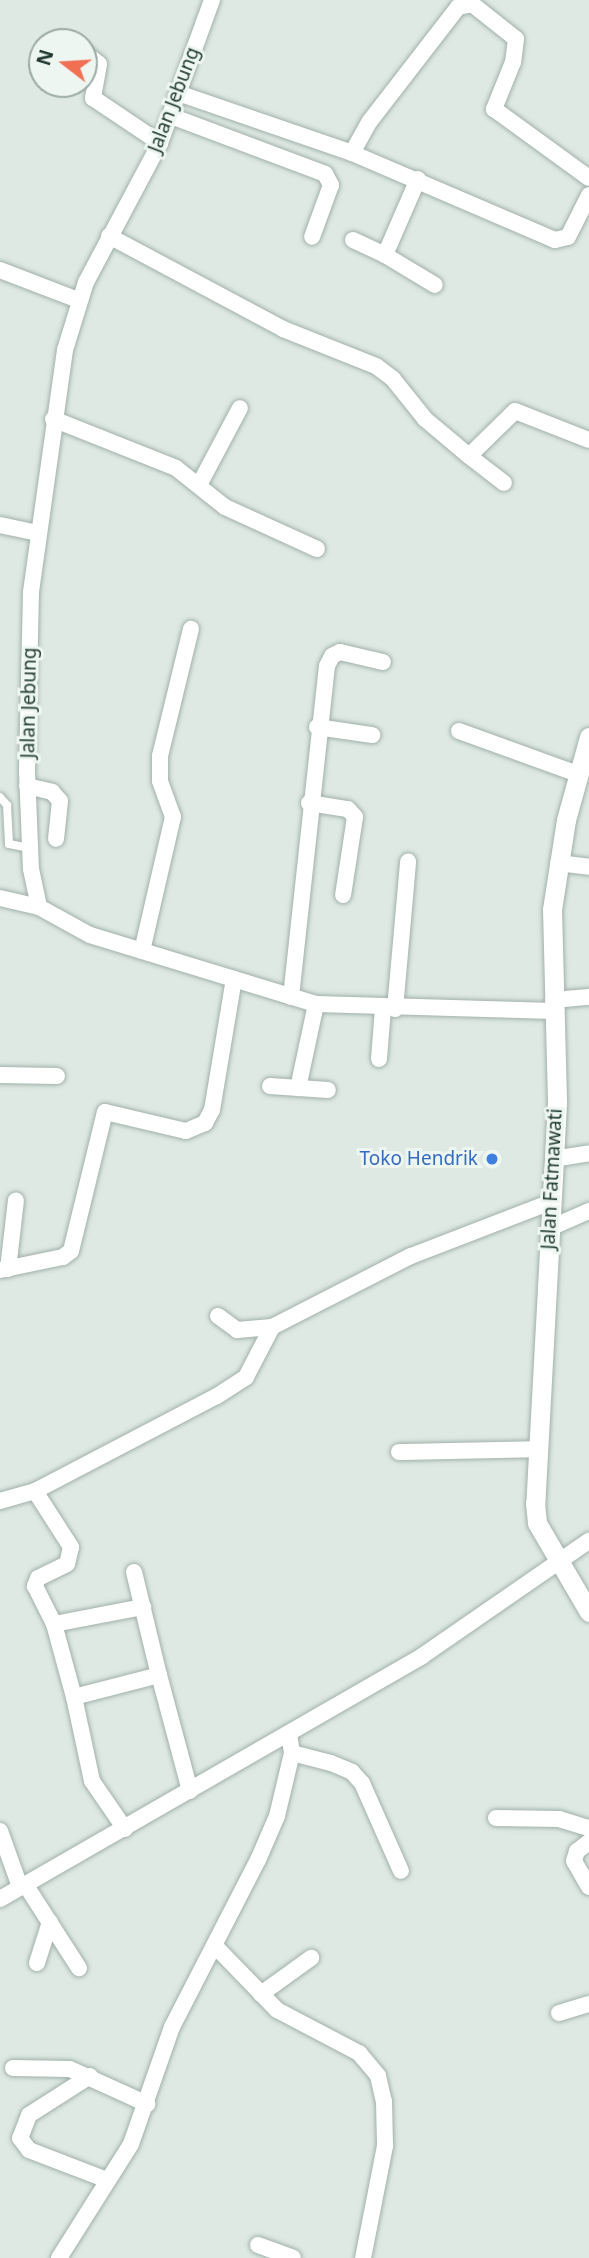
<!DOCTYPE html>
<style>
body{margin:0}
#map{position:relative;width:589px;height:2258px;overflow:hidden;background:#dee9e3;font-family:"Noto Sans",sans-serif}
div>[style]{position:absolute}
.roads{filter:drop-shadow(0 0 2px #a1b1aa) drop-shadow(0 0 2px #a1b1aa)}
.service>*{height:8px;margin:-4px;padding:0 4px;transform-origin:4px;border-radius:4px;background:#fff}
.minor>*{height:16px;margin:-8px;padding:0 8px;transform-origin:8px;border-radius:8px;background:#fff}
.tertiary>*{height:19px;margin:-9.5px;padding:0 9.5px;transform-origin:9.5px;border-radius:9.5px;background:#fff}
.dots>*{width:19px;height:19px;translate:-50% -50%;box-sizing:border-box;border:4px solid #eef6f1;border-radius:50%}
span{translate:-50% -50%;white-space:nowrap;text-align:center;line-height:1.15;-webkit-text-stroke:6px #eef6f1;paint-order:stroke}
.street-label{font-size:19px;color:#1f3930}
.shop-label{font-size:19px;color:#366cbe}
.right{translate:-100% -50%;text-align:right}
.north{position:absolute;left:28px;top:28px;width:70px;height:70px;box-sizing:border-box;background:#eef6f1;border:2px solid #9baaa4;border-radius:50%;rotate:287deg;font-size:19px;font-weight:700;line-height:28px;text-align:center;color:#1f3930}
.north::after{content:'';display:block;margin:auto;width:24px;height:32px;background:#f17054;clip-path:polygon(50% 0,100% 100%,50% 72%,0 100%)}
</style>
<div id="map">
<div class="roads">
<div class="service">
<div style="left:0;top:797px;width:11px;rotate:49deg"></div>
<div style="left:7px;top:805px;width:39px;rotate:87deg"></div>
<div style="left:9px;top:844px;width:21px;rotate:11deg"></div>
</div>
<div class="minor">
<div style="left:212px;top:0;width:152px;rotate:110deg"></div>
<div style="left:160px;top:143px;width:157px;rotate:118deg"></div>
<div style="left:86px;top:282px;width:71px;rotate:107.2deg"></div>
<div style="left:65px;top:350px;width:244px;rotate:98deg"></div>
<div style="left:31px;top:592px;width:179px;rotate:91.3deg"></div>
<div style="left:27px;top:771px;width:98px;rotate:87.7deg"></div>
<div style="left:31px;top:869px;width:39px;rotate:78deg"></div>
<div style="left:39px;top:907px;width:58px;rotate:28.8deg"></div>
<div style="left:90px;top:935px;width:236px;rotate:17deg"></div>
<div style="left:316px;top:1004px;width:238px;rotate:1.7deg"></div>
<div style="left:84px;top:52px;width:19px;rotate:39deg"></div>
<div style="left:99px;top:64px;width:35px;rotate:100deg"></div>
<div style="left:93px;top:98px;width:81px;rotate:33.9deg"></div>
<div style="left:178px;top:93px;width:184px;rotate:19deg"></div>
<div style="left:352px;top:153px;width:221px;rotate:23.2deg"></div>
<div style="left:555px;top:240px;width:13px;rotate:-13deg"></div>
<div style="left:568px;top:237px;width:47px;rotate:-63.4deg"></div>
<div style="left:171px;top:116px;width:165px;rotate:20.6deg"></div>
<div style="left:325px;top:174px;width:13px;rotate:61deg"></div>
<div style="left:331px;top:185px;width:55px;rotate:110.1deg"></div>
<div style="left:352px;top:153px;width:37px;rotate:-61deg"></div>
<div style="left:370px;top:121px;width:144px;rotate:-52.3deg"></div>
<div style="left:458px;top:7px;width:14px;rotate:-12deg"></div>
<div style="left:472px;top:4px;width:56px;rotate:38.5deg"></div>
<div style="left:516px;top:39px;width:23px;rotate:97deg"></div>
<div style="left:513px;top:62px;width:51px;rotate:112deg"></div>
<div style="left:494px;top:109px;width:117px;rotate:36deg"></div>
<div style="left:418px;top:179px;width:83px;rotate:113.5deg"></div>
<div style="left:385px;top:255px;width:58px;rotate:31deg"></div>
<div style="left:109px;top:236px;width:197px;rotate:28.1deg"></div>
<div style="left:283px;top:329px;width:100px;rotate:21.7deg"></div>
<div style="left:376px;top:366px;width:21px;rotate:37deg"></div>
<div style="left:393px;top:379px;width:51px;rotate:51.3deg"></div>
<div style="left:425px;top:419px;width:57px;rotate:40.1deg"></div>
<div style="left:469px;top:456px;width:64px;rotate:-44.4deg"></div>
<div style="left:515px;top:411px;width:79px;rotate:21.4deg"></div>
<div style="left:353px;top:240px;width:35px;rotate:25deg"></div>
<div style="left:0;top:270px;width:84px;rotate:21deg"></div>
<div style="left:53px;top:419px;width:132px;rotate:21.7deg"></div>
<div style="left:176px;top:468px;width:63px;rotate:38.5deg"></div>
<div style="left:225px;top:507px;width:101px;rotate:24.5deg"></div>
<div style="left:469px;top:456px;width:44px;rotate:37.6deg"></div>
<div style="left:199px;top:485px;width:87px;rotate:-62deg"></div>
<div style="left:0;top:525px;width:39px;rotate:12deg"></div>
<div style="left:317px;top:727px;width:56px;rotate:8.3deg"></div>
<div style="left:459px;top:731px;width:127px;rotate:19.9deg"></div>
<div style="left:27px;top:786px;width:26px;rotate:13deg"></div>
<div style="left:52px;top:792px;width:12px;rotate:48deg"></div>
<div style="left:60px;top:801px;width:38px;rotate:96deg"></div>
<div style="left:309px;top:803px;width:39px;rotate:9deg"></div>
<div style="left:348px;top:809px;width:11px;rotate:49deg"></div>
<div style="left:355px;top:817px;width:79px;rotate:98.7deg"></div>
<div style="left:558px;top:863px;width:31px;rotate:7deg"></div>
<div style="left:0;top:898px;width:40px;rotate:13deg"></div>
<div style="left:142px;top:951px;width:138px;rotate:-77deg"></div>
<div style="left:173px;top:817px;width:38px;rotate:-110deg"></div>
<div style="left:160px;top:781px;width:25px;rotate:-90deg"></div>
<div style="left:160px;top:756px;width:131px;rotate:-76.3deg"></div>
<div style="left:291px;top:997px;width:333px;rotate:-83.8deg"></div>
<div style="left:327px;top:666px;width:11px;rotate:-63deg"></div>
<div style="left:332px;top:656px;width:9px;rotate:-27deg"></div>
<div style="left:340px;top:652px;width:44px;rotate:13.1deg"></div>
<div style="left:553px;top:1000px;width:36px;rotate:-5deg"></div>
<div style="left:395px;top:1009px;width:148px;rotate:-84.9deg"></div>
<div style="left:379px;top:1059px;width:51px;rotate:-85.5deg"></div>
<div style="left:0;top:1075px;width:57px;rotate:1deg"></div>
<div style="left:270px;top:1086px;width:58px;rotate:3.9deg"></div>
<div style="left:298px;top:1088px;width:86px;rotate:-77.9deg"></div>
<div style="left:553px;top:1159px;width:36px;rotate:-9deg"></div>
<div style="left:550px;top:1228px;width:43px;rotate:-23.6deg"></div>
<div style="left:8px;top:1269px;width:69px;rotate:-83.4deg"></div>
<div style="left:0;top:1270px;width:64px;rotate:-11.7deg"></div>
<div style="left:63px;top:1257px;width:10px;rotate:-37deg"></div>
<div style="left:71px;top:1251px;width:143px;rotate:-76.3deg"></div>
<div style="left:105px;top:1112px;width:83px;rotate:13.2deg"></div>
<div style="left:186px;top:1131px;width:21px;rotate:-23deg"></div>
<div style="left:205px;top:1123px;width:15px;rotate:-62deg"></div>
<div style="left:212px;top:1110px;width:133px;rotate:-80.5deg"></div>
<div style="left:218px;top:1316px;width:24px;rotate:36deg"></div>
<div style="left:237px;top:1330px;width:35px;rotate:-5deg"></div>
<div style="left:272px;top:1327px;width:156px;rotate:-27.1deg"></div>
<div style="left:411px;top:1256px;width:150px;rotate:-21.1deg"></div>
<div style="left:399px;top:1452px;width:139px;rotate:-1.2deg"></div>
<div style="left:35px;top:1491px;width:67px;rotate:57.3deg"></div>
<div style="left:71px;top:1547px;width:17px;rotate:103deg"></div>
<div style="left:67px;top:1564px;width:32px;rotate:154deg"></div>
<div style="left:38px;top:1578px;width:9px;rotate:111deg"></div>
<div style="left:35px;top:1586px;width:42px;rotate:63.4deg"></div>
<div style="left:54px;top:1624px;width:76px;rotate:74.7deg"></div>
<div style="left:0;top:1501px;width:36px;rotate:-16deg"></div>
<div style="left:35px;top:1491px;width:205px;rotate:-27.6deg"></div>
<div style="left:217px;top:1396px;width:35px;rotate:-33deg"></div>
<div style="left:246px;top:1377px;width:56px;rotate:-62.5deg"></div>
<div style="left:134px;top:1572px;width:106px;rotate:76.4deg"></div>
<div style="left:54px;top:1624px;width:91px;rotate:-10.8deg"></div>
<div style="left:292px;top:1753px;width:40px;rotate:14.4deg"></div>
<div style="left:331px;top:1763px;width:23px;rotate:23deg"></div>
<div style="left:352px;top:1772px;width:15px;rotate:48deg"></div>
<div style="left:362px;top:1783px;width:96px;rotate:66.1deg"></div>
<div style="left:496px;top:1818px;width:63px;rotate:0.9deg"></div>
<div style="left:559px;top:1819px;width:31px;rotate:17deg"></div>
<div style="left:125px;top:1829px;width:58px;rotate:-124.5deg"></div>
<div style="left:92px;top:1781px;width:86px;rotate:-102.1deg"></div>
<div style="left:74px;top:1697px;width:88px;rotate:-14.5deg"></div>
<div style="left:159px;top:1675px;width:120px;rotate:75deg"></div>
<div style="left:0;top:1831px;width:59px;rotate:70.3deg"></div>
<div style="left:589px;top:1842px;width:15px;rotate:143deg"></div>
<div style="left:577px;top:1851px;width:10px;rotate:107deg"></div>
<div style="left:574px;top:1861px;width:30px;rotate:60deg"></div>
<div style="left:25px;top:1884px;width:100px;rotate:57.3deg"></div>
<div style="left:0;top:1899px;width:487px;rotate:-29.9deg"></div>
<div style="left:422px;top:1656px;width:203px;rotate:-34.6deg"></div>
<div style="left:215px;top:1946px;width:89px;rotate:45.9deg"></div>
<div style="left:277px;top:2010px;width:93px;rotate:27.7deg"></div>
<div style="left:359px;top:2053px;width:30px;rotate:50deg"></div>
<div style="left:378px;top:2076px;width:26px;rotate:77deg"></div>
<div style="left:384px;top:2101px;width:45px;rotate:88.7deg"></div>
<div style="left:385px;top:2146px;width:114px;rotate:101.1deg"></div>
<div style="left:37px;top:1963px;width:43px;rotate:-72.4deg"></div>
<div style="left:261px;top:1994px;width:62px;rotate:-35.8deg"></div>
<div style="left:559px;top:2013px;width:31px;rotate:-17deg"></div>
<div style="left:13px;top:2068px;width:57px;rotate:1deg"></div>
<div style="left:70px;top:2069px;width:85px;rotate:24.4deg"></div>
<div style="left:90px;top:2076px;width:72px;rotate:147.4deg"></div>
<div style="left:29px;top:2115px;width:25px;rotate:111deg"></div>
<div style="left:20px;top:2138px;width:15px;rotate:53deg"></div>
<div style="left:29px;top:2150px;width:84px;rotate:21deg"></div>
<div style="left:258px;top:2245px;width:37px;rotate:20deg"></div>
<div style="left:59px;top:2258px;width:135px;rotate:-57.7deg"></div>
<div style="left:131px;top:2144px;width:124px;rotate:-70.7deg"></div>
<div style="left:172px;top:2027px;width:188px;rotate:-62.8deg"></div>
<div style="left:258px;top:1860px;width:48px;rotate:-66.6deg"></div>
<div style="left:277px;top:1816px;width:65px;rotate:-76.6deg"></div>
<div style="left:292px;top:1753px;width:19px;rotate:-99deg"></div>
</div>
<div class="tertiary">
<div style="left:589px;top:737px;width:86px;rotate:105.5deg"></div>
<div style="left:566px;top:820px;width:90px;rotate:98.9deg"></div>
<div style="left:552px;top:909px;width:194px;rotate:88.5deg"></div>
<div style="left:557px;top:1103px;width:401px;rotate:93.1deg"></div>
<div style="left:535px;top:1503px;width:20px;rotate:84deg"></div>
<div style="left:537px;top:1523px;width:103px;rotate:59.7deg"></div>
</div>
</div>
<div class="dots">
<div style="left:492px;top:1159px;background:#3f7fe0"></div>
</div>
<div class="street-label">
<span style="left:174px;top:100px;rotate:-69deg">Jalan Jebung</span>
<span style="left:29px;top:703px;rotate:-89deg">Jalan Jebung</span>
<span style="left:552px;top:1179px;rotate:-87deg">Jalan Fatmawati</span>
</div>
<div class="shop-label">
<span class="right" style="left:478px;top:1159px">Toko Hendrik</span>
</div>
<div class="north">N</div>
</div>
